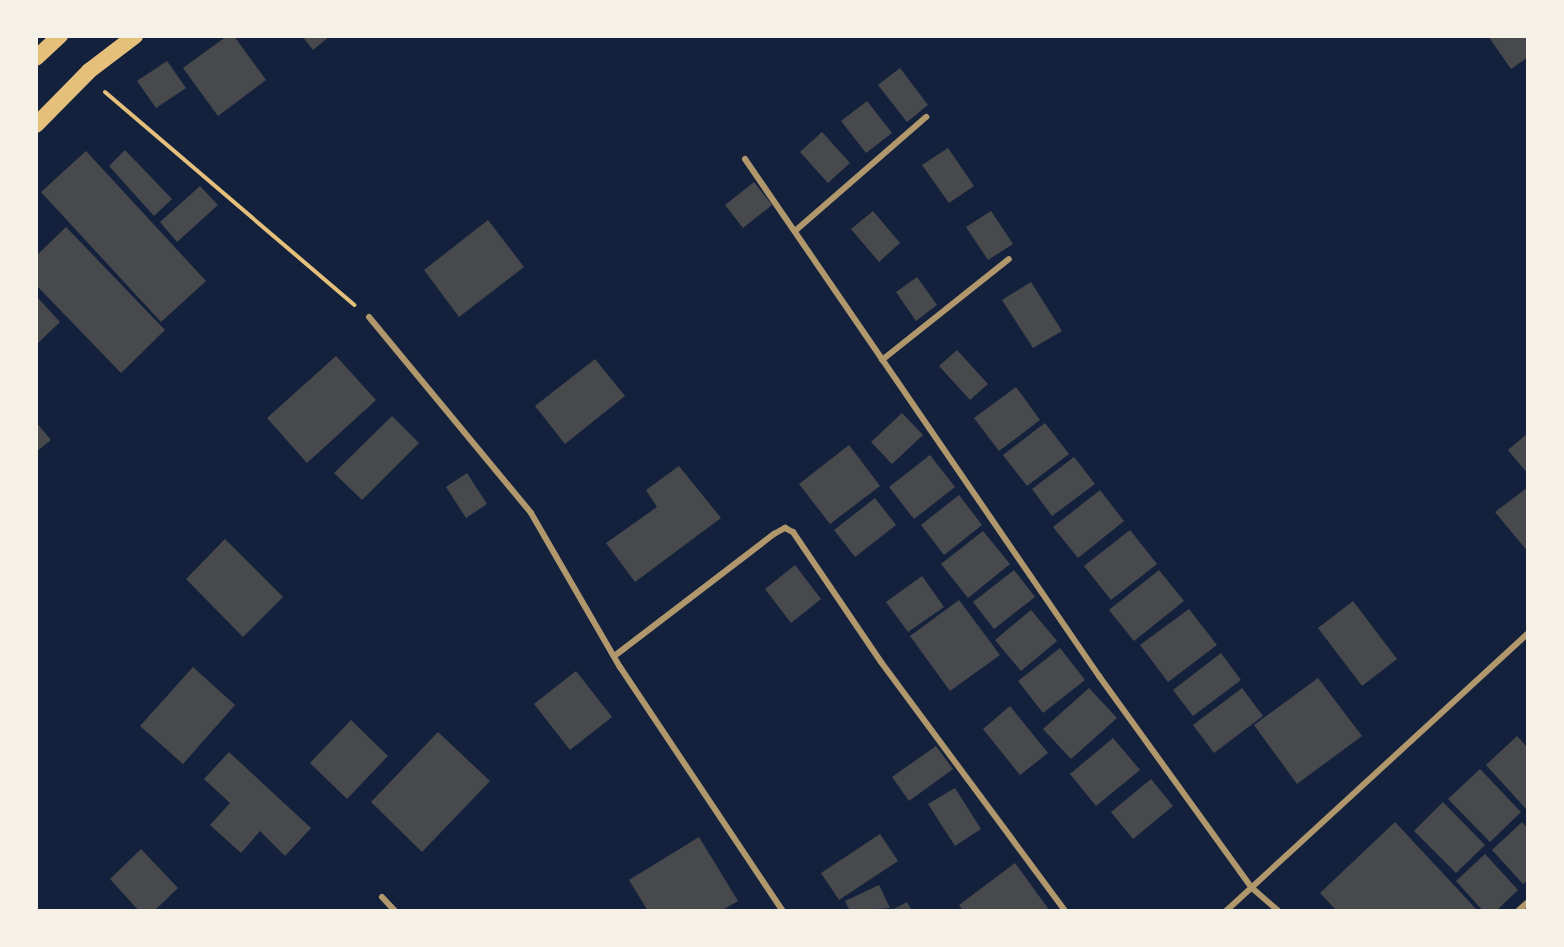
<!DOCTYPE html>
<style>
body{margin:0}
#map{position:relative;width:1564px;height:947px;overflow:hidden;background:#14213d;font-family:"PT Sans",sans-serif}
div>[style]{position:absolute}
.building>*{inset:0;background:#48494c}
.path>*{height:4px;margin:-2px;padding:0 2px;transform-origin:2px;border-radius:2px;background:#e5c07b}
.minor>*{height:6px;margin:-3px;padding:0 3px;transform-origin:3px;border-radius:3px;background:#b1986c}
.trunk>*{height:16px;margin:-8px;padding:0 8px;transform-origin:8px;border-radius:8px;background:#e5c07b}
span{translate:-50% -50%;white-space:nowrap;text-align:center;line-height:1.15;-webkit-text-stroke:5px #f6f1e7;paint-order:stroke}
.frame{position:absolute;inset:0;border:38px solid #f6f1e7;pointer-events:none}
</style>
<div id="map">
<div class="building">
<div style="clip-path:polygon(227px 36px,234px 36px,266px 80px,218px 116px,183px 68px)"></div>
<div style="clip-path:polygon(302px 36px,330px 36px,313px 50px)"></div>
<div style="clip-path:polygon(1488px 36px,1528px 36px,1528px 57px,1511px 69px)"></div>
<div style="clip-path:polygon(167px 61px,186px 88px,156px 108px,137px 81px)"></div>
<div style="clip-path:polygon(900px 68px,928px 105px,907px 122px,878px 85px)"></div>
<div style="clip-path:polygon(867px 101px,892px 133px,866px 153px,841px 121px)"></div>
<div style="clip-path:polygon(822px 132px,850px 163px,828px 183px,800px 152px)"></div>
<div style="clip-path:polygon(948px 148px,974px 186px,949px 203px,922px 165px)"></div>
<div style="clip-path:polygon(125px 150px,172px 199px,154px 216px,109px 166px)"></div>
<div style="clip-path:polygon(86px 151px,206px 281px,161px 322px,41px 192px)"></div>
<div style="clip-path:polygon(754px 182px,772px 205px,743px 228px,725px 205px)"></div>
<div style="clip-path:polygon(200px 186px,218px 205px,177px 242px,160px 222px)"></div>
<div style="clip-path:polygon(873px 211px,900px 243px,879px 262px,851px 229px)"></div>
<div style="clip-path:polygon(991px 211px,1013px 244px,988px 260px,966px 227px)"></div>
<div style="clip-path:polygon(488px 220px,524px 267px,459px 317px,424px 270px)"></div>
<div style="clip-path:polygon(66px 227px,165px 330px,121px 373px,36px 285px,36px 256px)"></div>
<div style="clip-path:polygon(917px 277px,937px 305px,916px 321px,896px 292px)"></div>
<div style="clip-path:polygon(1031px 282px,1062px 331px,1033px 348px,1002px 300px)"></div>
<div style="clip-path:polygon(36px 296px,60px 322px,36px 345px)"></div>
<div style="clip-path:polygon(957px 350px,988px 384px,970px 400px,939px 366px)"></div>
<div style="clip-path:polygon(336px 356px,376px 400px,307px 463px,267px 418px)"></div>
<div style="clip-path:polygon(595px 359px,625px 396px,565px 444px,535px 406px)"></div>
<div style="clip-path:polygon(1016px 387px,1040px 420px,999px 451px,974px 418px)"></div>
<div style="clip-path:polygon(902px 413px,923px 435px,892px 464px,871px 442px)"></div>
<div style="clip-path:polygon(392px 416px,419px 443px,362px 500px,334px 473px)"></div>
<div style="clip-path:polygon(36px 422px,51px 440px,36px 452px)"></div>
<div style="clip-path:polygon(1045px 423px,1069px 454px,1027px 486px,1003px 455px)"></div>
<div style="clip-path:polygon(1528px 433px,1528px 474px,1508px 450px)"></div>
<div style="clip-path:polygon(849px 445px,880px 486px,830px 524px,799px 484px)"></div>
<div style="clip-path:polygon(930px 455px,955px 487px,914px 519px,889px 487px)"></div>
<div style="clip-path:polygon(1074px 457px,1095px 484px,1052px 516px,1032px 489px)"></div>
<div style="clip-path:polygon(679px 466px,721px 518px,635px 582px,606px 543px,657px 507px,646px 490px)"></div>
<div style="clip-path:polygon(467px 473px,487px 504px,466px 518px,446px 487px)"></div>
<div style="clip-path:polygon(1528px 487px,1528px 552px,1495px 512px)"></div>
<div style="clip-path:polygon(1100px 490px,1124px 521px,1078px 558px,1053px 527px)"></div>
<div style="clip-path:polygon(959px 495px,982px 525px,944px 555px,921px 525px)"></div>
<div style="clip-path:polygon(875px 498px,896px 525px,855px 557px,834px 530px)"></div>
<div style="clip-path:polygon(1130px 530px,1157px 564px,1111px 600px,1084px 566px)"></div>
<div style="clip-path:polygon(983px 531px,1010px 564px,968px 598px,941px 564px)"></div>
<div style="clip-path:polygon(225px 539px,283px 597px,243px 637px,186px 579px)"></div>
<div style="clip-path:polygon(795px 565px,821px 599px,791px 623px,765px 589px)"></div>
<div style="clip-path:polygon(1014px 570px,1035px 597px,994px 629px,973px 602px)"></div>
<div style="clip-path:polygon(1159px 570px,1184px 601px,1134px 641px,1109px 610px)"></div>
<div style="clip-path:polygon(922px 576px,944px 607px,908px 632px,886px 602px)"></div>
<div style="clip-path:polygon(959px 600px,1000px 655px,950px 691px,910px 636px)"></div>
<div style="clip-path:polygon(1353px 601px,1397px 659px,1362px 686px,1318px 628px)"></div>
<div style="clip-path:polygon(1189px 609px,1217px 645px,1168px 682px,1140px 645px)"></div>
<div style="clip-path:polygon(1031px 610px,1057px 641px,1021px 671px,995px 640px)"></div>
<div style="clip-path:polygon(1060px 648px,1085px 680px,1043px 713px,1018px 681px)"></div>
<div style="clip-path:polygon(1221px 653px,1241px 680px,1193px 716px,1173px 690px)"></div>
<div style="clip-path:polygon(193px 667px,235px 705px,183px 764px,140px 726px)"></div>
<div style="clip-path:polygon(576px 671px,612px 717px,570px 750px,534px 704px)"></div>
<div style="clip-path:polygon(1318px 678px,1362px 736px,1297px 784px,1254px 725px)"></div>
<div style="clip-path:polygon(1089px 688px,1117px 718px,1071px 759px,1043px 729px)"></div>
<div style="clip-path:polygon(1242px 688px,1263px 716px,1214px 753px,1193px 725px)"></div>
<div style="clip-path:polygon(1010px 706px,1048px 753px,1020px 775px,983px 729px)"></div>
<div style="clip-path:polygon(351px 720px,388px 756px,347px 799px,310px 763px)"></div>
<div style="clip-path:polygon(438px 732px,490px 781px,422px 852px,371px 802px)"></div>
<div style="clip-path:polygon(1517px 736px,1528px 748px,1526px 809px,1486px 765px)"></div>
<div style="clip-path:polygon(1113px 738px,1140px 770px,1096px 806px,1070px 774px)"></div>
<div style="clip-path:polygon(936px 746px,953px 769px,909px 801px,892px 777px)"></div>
<div style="clip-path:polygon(229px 752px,311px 828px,285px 856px,260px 831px,241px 853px,210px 825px,230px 803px,204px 779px)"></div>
<div style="clip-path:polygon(1480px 769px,1521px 812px,1490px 842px,1448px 799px)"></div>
<div style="clip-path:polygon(1151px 779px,1173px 806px,1133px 839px,1111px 812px)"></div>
<div style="clip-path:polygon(955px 788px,981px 829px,955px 846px,928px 804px)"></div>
<div style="clip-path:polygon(1443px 802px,1485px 845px,1456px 873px,1414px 831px)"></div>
<div style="clip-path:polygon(1395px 822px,1478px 911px,1337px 911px,1320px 893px)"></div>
<div style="clip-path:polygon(1522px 822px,1528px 829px,1528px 880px,1523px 884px,1492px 850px)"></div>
<div style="clip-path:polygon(880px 834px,898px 861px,839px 900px,821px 873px)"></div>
<div style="clip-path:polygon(699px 837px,738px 901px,721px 911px,648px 911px,629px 880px)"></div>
<div style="clip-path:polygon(141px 849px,178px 888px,154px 911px,139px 911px,110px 879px)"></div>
<div style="clip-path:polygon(1485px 854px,1518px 890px,1496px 911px,1483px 911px,1456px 881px)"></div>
<div style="clip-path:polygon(1015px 863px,1050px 911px,963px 911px,959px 905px)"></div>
<div style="clip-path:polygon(879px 885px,890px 908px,850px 911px,845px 901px)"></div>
<div style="clip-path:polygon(907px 902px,912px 911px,890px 911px)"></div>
</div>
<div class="path">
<div style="left:105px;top:92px;width:328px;rotate:40.5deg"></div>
</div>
<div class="minor">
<div style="left:745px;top:159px;width:627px;rotate:55.6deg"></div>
<div style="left:1099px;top:676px;width:261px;rotate:54.2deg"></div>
<div style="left:1252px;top:888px;width:35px;rotate:41deg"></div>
<div style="left:795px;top:231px;width:174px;rotate:-41deg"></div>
<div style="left:369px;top:317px;width:254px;rotate:50.4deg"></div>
<div style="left:531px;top:513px;width:178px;rotate:60deg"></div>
<div style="left:620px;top:667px;width:293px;rotate:56.3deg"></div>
<div style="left:882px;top:360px;width:162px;rotate:-38.5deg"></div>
<div style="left:617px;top:654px;width:198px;rotate:-37.4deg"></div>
<div style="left:774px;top:534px;width:13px;rotate:-29deg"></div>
<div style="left:785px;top:528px;width:9px;rotate:27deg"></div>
<div style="left:793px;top:532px;width:157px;rotate:55.9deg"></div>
<div style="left:881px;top:662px;width:310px;rotate:53.5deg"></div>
<div style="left:382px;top:897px;width:19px;rotate:47deg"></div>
<div style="left:1226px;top:911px;width:410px;rotate:-42.6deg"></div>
<div style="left:1518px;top:911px;width:13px;rotate:-42deg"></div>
</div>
<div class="trunk">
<div style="left:36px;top:58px;width:33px;rotate:-43deg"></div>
<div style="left:36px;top:125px;width:76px;rotate:-45.5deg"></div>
<div style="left:89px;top:71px;width:58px;rotate:-37.3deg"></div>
</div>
<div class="frame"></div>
</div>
